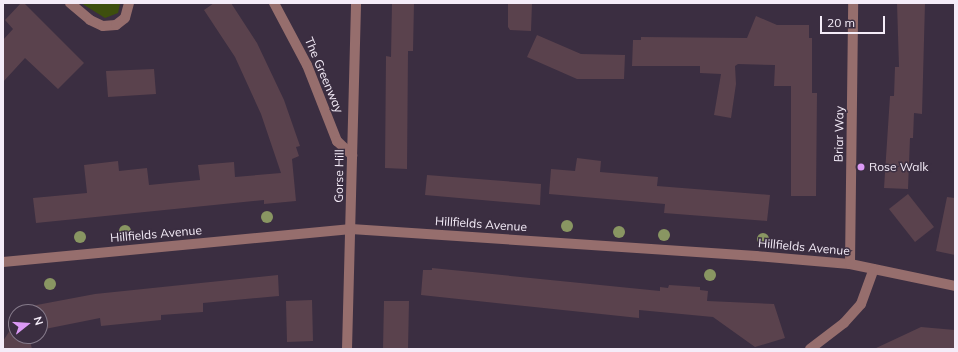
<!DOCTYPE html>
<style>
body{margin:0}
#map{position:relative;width:958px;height:352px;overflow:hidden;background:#3b2e41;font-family:Mulish,sans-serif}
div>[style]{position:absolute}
.green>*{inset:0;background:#3e4f0e}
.building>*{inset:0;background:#5a424d}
.minor>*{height:10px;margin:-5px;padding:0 5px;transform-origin:5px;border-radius:5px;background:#966e6d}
.trees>*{width:12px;height:12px;margin:-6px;border-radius:50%;background:#899662}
.dots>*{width:11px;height:11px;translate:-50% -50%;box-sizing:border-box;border:2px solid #3b2e41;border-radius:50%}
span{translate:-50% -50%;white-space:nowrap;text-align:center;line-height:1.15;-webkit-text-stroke:3px #3b2e41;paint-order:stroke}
.street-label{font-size:12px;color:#f4ecf8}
.poi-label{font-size:12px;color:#f4ecf8}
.left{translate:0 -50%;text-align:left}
.frame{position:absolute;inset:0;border:4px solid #f4ecf8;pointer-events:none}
.north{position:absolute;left:8px;top:304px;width:40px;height:40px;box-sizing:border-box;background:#3b2e41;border:1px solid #857a8a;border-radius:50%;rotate:73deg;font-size:11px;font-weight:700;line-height:16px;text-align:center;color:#f4ecf8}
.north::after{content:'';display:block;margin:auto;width:14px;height:18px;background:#db99f5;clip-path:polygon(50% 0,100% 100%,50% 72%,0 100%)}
.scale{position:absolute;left:820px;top:16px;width:65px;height:18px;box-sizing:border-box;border:2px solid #f4ecf8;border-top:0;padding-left:5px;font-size:12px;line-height:14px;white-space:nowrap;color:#f4ecf8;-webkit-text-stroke:3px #3b2e41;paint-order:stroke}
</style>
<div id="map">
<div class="green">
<div style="clip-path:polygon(81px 3px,120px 3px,120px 4px,118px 13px,105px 18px)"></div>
</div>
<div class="building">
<div style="clip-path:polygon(21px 3px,24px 3px,84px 63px,58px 89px,25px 58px,3px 82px,3px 40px,13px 29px,5px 20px)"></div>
<div style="clip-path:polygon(214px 3px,231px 3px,257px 43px,284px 100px,300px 146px,296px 147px,299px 156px,292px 159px,296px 201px,264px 204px,264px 200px,36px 223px,33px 198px,87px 193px,84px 165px,118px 161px,119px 171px,147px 168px,149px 185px,200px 180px,198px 165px,234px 162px,235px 177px,281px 173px,261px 114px,235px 57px,204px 10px)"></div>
<div style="clip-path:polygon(392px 3px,414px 3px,413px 51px,408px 51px,407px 169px,385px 168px,386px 56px,391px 57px)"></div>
<div style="clip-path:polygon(508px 3px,532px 3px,531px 31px,510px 30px,508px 27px)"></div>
<div style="clip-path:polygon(897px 3px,925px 3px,922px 114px,914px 113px,913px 138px,910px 138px,908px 189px,884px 188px,890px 96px,894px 96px,895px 67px,899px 67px)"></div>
<div style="clip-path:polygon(756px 16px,777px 25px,809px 25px,809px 38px,812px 38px,812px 93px,817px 93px,816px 196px,791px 196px,791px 86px,774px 86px,775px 65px,738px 64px,735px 66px,736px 84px,731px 118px,714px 115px,721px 74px,700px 73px,700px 66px,632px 66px,633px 40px,641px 40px,641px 37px,747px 38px)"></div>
<div style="clip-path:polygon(537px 35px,581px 54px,625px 55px,624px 79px,577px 79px,527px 57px)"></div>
<div style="clip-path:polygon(154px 69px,156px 94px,108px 97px,106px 71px)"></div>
<div style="clip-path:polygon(577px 158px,601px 161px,600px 172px,658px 177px,657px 186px,770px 195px,767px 221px,664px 213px,665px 204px,549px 194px,551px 169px,575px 171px)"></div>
<div style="clip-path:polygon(427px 175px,541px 184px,540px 205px,425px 195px)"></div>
<div style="clip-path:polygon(908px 194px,934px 227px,915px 242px,889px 209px)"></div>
<div style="clip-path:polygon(947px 197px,955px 198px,955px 255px,936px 251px)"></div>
<div style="clip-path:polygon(432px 268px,660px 291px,660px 287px,668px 288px,669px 285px,700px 287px,700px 290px,708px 291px,707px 301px,774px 304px,785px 338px,755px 347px,713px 317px,639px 310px,639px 318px,421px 295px,423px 270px,432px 270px)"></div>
<div style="clip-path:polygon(278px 275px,279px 296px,203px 303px,203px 312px,161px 315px,161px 320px,101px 326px,100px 318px,40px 330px,40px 312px,22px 312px,26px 307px,95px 294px)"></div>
<div style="clip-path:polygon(312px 300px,313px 341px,287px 342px,286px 301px)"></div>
<div style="clip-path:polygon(384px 301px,409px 301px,408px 349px,383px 349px)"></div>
<div style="clip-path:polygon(16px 321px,16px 336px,29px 336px,32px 349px,3px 349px,3px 341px)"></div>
<div style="clip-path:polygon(921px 327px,955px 330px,955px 349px,874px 349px)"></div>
</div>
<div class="minor">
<div style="left:70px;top:3px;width:26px;rotate:40deg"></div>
<div style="left:90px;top:20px;width:14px;rotate:25deg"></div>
<div style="left:103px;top:26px;width:13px;rotate:-4deg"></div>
<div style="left:116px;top:25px;width:11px;rotate:-38deg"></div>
<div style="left:125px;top:18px;width:16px;rotate:-75deg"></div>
<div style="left:274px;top:3px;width:70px;rotate:62deg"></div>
<div style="left:307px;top:65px;width:82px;rotate:68.5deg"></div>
<div style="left:337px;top:141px;width:21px;rotate:43deg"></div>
<div style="left:3px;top:262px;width:350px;rotate:-5.4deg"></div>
<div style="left:351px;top:229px;width:406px;rotate:3.8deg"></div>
<div style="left:756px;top:256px;width:94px;rotate:4.9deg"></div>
<div style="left:850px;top:264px;width:107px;rotate:11.8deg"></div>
<div style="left:850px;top:264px;width:261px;rotate:-89.3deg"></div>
<div style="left:347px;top:349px;width:346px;rotate:-88.5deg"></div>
<div style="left:810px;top:349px;width:43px;rotate:-37.4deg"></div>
<div style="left:844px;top:323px;width:25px;rotate:-48deg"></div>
<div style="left:861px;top:304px;width:37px;rotate:-70deg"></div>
</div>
<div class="trees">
<div style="left:267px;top:217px"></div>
<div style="left:567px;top:226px"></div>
<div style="left:125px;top:231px"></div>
<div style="left:619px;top:232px"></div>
<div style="left:664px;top:235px"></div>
<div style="left:80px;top:237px"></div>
<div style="left:763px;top:239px"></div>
<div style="left:710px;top:275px"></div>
<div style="left:50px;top:284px"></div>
</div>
<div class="dots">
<div style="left:861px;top:167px;background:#db99f5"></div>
</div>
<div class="street-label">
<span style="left:324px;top:75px;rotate:67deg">The Greenway</span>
<span style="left:839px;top:134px;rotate:-89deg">Briar Way</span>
<span style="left:339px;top:176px;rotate:-89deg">Gorse Hill</span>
<span style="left:481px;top:224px;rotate:4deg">Hillfields Avenue</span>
<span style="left:156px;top:234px;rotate:-5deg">Hillfields Avenue</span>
<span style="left:804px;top:247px;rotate:5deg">Hillfields Avenue</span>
</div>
<div class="poi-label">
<span class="left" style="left:869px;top:167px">Rose Walk</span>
</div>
<div class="frame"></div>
<div class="north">N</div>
<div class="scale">20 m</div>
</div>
